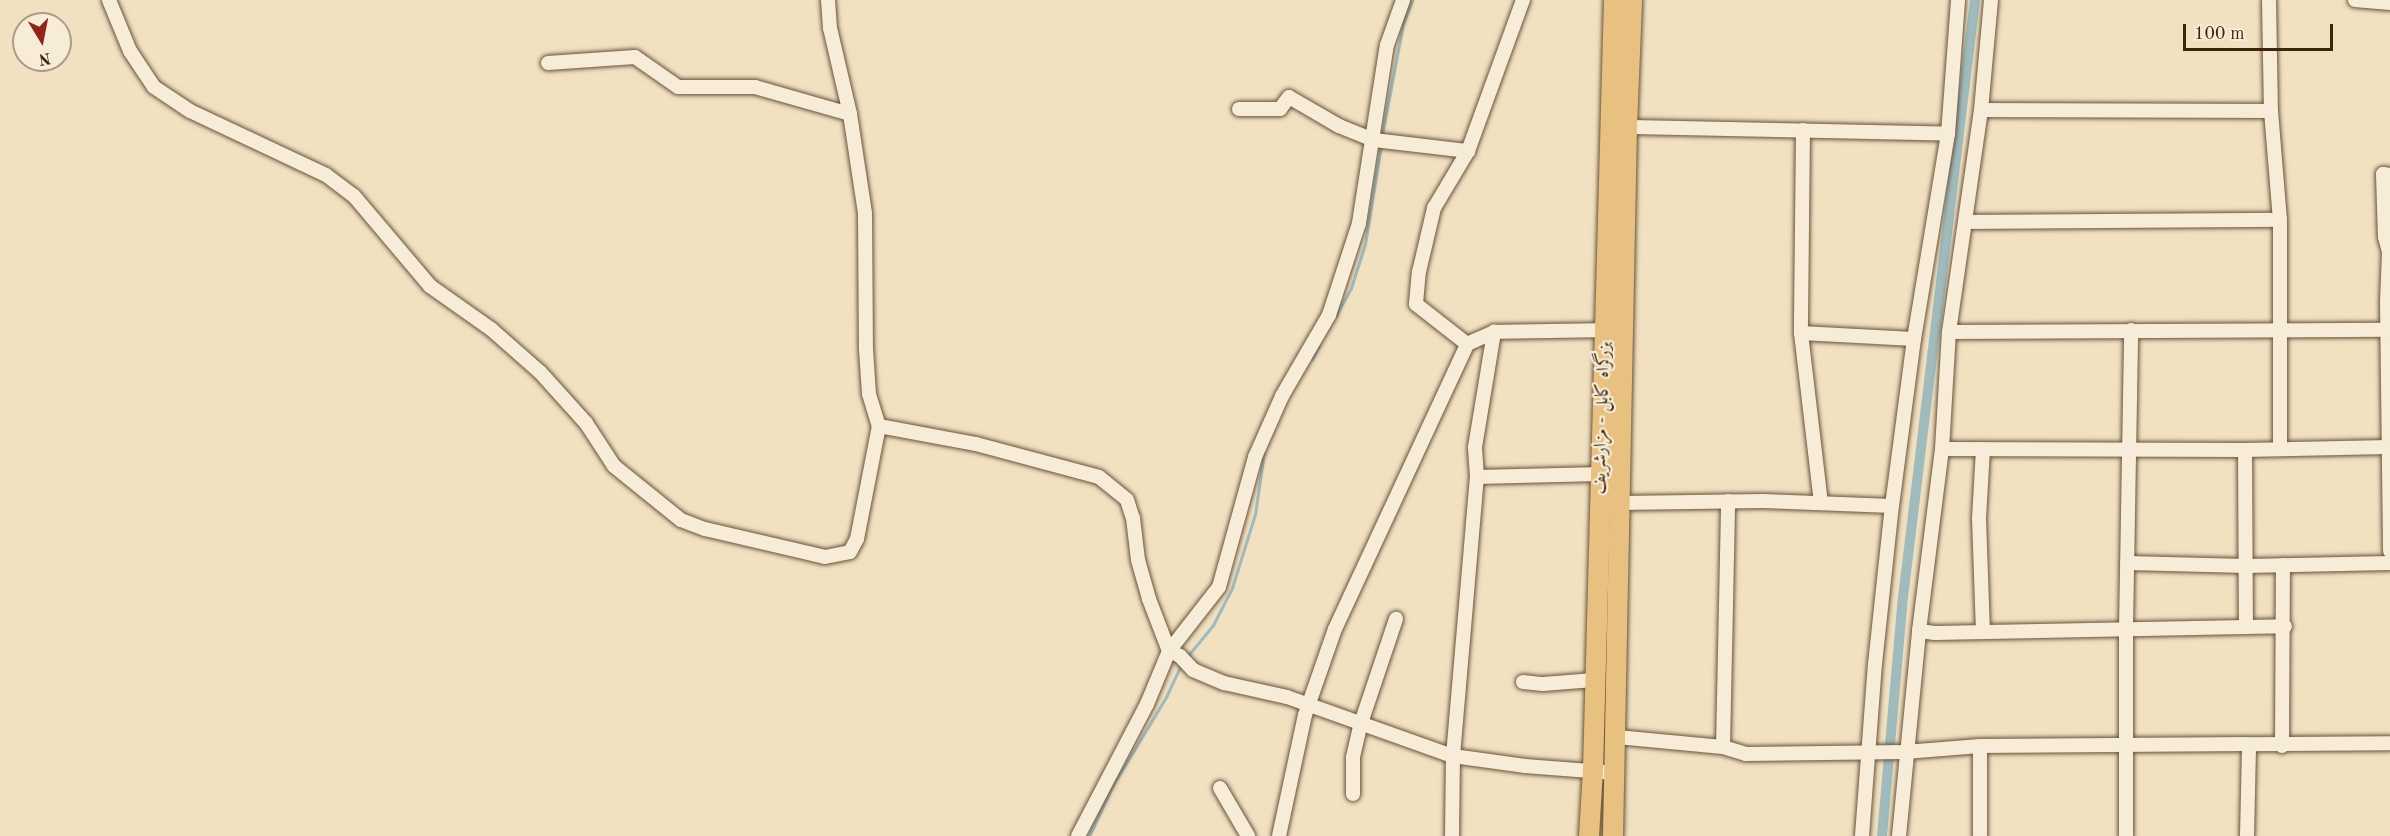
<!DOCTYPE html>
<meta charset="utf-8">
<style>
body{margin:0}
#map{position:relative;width:2390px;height:836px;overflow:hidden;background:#f1e1c1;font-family:"Old Standard TT",Amiri,serif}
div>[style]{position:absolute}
.stream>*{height:3px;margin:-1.5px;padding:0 1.5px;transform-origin:1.5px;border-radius:1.5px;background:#9fbbbd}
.canal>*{height:10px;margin:-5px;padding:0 5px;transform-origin:5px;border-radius:5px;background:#9fbbbd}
.roads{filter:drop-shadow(0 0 2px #69533a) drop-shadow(0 0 2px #69533a)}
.minor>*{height:14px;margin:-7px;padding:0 7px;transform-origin:7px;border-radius:7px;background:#f6ecd7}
.highway>*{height:20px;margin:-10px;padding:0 10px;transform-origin:10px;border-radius:10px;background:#e8c080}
span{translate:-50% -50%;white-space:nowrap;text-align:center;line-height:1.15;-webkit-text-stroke:4.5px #f6ecd7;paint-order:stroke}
.street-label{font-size:18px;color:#3c240d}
.north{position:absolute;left:12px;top:12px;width:60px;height:60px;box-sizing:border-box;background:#f6ecd7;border:2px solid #ac9c86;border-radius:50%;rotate:170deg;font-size:16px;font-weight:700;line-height:24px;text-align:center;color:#3c240d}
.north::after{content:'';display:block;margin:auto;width:21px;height:27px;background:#8f2418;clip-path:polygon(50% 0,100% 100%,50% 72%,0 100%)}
.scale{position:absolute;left:2183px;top:24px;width:150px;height:27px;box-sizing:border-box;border:3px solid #3c240d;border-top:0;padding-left:8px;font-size:18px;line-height:21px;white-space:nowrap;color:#3c240d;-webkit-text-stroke:4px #f6ecd7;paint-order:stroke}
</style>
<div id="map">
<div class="stream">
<div style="left:1382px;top:135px;width:113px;rotate:-79.3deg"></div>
<div style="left:1403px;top:24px;width:26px;rotate:-69deg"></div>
<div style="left:1335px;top:317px;width:33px;rotate:-61deg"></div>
<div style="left:1351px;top:288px;width:46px;rotate:-72.3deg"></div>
<div style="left:1365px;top:244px;width:100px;rotate:-80.8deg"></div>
<div style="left:1312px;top:359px;width:15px;rotate:-62deg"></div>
<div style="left:1186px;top:658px;width:43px;rotate:-50.7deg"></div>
<div style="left:1213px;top:625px;width:42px;rotate:-62.8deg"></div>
<div style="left:1232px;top:588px;width:77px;rotate:-72.7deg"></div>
<div style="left:1255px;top:514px;width:63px;rotate:-81.7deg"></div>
<div style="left:1089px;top:836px;width:56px;rotate:-64.8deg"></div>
<div style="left:1113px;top:785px;width:103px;rotate:-58.9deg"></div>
<div style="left:1166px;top:697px;width:38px;rotate:-65deg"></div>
</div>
<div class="canal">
<div style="left:1882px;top:836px;width:231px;rotate:-85deg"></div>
<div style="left:1902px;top:606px;width:610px;rotate:-83.13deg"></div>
</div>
<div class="roads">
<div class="minor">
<div style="left:109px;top:0;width:55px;rotate:67.6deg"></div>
<div style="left:130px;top:51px;width:43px;rotate:56.3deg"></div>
<div style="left:154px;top:87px;width:43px;rotate:33.7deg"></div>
<div style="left:190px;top:111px;width:150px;rotate:25.2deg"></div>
<div style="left:326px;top:175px;width:35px;rotate:37deg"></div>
<div style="left:354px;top:196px;width:118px;rotate:49.8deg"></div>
<div style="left:430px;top:286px;width:75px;rotate:35.2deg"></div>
<div style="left:491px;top:329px;width:65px;rotate:41.3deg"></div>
<div style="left:540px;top:372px;width:69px;rotate:48deg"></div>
<div style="left:586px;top:423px;width:51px;rotate:56.9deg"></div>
<div style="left:614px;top:466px;width:86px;rotate:38.9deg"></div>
<div style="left:681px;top:520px;width:26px;rotate:21deg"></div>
<div style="left:705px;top:529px;width:123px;rotate:13.1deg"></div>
<div style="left:825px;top:557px;width:25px;rotate:-11deg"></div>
<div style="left:850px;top:552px;width:15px;rotate:-62deg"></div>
<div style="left:857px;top:539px;width:115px;rotate:-79deg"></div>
<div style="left:879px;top:426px;width:99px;rotate:10.5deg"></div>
<div style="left:976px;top:444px;width:127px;rotate:15deg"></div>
<div style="left:1099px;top:477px;width:36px;rotate:39deg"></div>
<div style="left:1127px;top:500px;width:19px;rotate:72deg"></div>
<div style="left:1133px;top:518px;width:42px;rotate:83.2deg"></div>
<div style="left:1138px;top:560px;width:41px;rotate:74.2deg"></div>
<div style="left:1149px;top:599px;width:56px;rotate:69deg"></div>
<div style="left:1169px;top:651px;width:12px;rotate:24deg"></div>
<div style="left:1180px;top:656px;width:19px;rotate:47deg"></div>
<div style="left:1193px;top:670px;width:34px;rotate:23deg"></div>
<div style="left:1224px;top:683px;width:65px;rotate:12.5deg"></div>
<div style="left:1287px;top:697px;width:176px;rotate:19.6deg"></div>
<div style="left:1453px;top:756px;width:73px;rotate:7.9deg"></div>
<div style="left:1525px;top:766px;width:91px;rotate:4.4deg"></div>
<div style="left:828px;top:0;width:28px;rotate:86deg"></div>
<div style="left:830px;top:28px;width:88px;rotate:76.9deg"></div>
<div style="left:850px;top:114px;width:100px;rotate:81.4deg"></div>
<div style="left:865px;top:213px;width:136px;rotate:89.6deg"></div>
<div style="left:866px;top:349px;width:45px;rotate:86.2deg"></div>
<div style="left:869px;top:394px;width:34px;rotate:73deg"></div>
<div style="left:2269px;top:0;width:111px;rotate:89deg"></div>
<div style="left:2271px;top:111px;width:109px;rotate:85.3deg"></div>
<div style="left:2280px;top:220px;width:229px;rotate:90deg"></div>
<div style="left:2355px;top:0;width:35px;rotate:5deg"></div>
<div style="left:548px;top:63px;width:87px;rotate:-3.9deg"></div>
<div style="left:635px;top:57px;width:52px;rotate:34.9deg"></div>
<div style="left:678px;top:87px;width:77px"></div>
<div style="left:755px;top:87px;width:99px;rotate:15.9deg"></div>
<div style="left:1239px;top:109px;width:41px"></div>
<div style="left:1280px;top:109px;width:15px;rotate:-53deg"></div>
<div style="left:1289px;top:97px;width:58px;rotate:30.1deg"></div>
<div style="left:1339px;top:126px;width:38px;rotate:22deg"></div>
<div style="left:1374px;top:140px;width:95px;rotate:6.7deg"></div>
<div style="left:1468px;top:151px;width:161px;rotate:-70deg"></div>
<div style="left:1981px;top:110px;width:290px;rotate:0.2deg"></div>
<div style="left:1627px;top:127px;width:321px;rotate:1.2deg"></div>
<div style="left:1803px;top:130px;width:203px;rotate:90.6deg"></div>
<div style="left:1801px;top:333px;width:170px;rotate:83.3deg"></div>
<div style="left:2390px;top:175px;width:7px;rotate:-172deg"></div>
<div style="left:2383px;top:174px;width:63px;rotate:88.2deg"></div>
<div style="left:2385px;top:237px;width:16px;rotate:75deg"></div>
<div style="left:2389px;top:252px;width:50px;rotate:92.3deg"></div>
<div style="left:2387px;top:302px;width:249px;rotate:89.3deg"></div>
<div style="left:1966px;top:222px;width:314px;rotate:-0.4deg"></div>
<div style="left:1949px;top:332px;width:441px;rotate:-0.3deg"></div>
<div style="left:1801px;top:333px;width:113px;rotate:3deg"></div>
<div style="left:1467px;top:344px;width:65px;rotate:-141.9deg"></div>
<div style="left:1416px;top:304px;width:32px;rotate:-85deg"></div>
<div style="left:1419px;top:272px;width:66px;rotate:-76.8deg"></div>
<div style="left:1434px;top:208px;width:66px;rotate:-59.2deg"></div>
<div style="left:1942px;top:449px;width:303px;rotate:0.2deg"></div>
<div style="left:2245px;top:450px;width:144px;rotate:-1.2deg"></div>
<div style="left:1983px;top:449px;width:69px;rotate:93.3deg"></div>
<div style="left:1979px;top:518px;width:114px;rotate:88deg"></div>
<div style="left:2245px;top:450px;width:177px;rotate:89.7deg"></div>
<div style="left:1477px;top:477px;width:124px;rotate:-1.4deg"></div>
<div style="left:1621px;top:503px;width:142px;rotate:-0.8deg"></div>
<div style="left:1763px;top:501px;width:129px;rotate:2.2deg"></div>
<div style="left:2127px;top:563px;width:120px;rotate:1.4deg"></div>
<div style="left:2247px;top:566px;width:143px;rotate:-1.2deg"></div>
<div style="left:1919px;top:631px;width:16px;rotate:7deg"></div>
<div style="left:1935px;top:633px;width:350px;rotate:-1.1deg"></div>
<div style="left:1523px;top:682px;width:20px;rotate:6deg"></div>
<div style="left:1543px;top:684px;width:51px;rotate:-4.5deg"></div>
<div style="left:1617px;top:737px;width:106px;rotate:5.4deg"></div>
<div style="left:1723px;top:747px;width:24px;rotate:17deg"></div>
<div style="left:1746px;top:754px;width:159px;rotate:-0.7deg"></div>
<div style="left:1905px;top:752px;width:75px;rotate:-4.6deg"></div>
<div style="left:1980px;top:746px;width:410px;rotate:-0.4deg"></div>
<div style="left:2282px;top:746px;width:181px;rotate:-89.7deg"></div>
<div style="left:1723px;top:747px;width:246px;rotate:-88.8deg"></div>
<div style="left:1220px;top:788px;width:56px;rotate:59.7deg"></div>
<div style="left:1353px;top:794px;width:37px;rotate:-90deg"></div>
<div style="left:1353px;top:757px;width:35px;rotate:-77deg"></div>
<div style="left:1361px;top:723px;width:110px;rotate:-71.4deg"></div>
<div style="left:1078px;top:836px;width:149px;rotate:-62.4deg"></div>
<div style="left:1147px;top:704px;width:57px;rotate:-67.5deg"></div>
<div style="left:1169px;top:651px;width:81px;rotate:-52deg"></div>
<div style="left:1219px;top:587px;width:135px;rotate:-74.5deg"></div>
<div style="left:1255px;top:457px;width:67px;rotate:-66.1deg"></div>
<div style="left:1282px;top:396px;width:94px;rotate:-59.9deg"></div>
<div style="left:1329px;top:315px;width:97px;rotate:-71.9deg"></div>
<div style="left:1359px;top:223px;width:180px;rotate:-81.1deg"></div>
<div style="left:1387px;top:45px;width:48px;rotate:-70.4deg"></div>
<div style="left:1279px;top:836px;width:124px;rotate:-77.9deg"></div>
<div style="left:1305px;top:715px;width:91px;rotate:-70.8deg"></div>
<div style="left:1335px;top:629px;width:314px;rotate:-65.1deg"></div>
<div style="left:1467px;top:344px;width:30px;rotate:-24deg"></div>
<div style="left:1494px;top:332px;width:111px;rotate:-1deg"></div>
<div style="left:1452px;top:836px;width:80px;rotate:-89.3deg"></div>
<div style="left:1453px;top:756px;width:280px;rotate:-85.1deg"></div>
<div style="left:1477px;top:477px;width:30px;rotate:-94deg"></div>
<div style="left:1475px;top:447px;width:117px;rotate:-80.6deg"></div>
<div style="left:1862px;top:836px;width:172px;rotate:-85.7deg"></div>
<div style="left:1875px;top:664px;width:159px;rotate:-83.9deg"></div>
<div style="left:1892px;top:506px;width:168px;rotate:-82.5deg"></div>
<div style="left:1914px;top:339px;width:208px;rotate:-80.6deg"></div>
<div style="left:1948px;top:134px;width:134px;rotate:-85.7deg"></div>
<div style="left:1899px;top:836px;width:206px;rotate:-84.4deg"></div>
<div style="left:1919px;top:631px;width:183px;rotate:-82.8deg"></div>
<div style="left:1942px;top:449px;width:117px;rotate:-86.6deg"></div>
<div style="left:1949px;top:332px;width:224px;rotate:-81.8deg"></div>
<div style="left:1981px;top:110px;width:110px;rotate:-84.8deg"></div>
<div style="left:1980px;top:836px;width:90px;rotate:-90deg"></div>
<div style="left:2126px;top:836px;width:208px;rotate:-90deg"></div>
<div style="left:2126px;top:628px;width:298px;rotate:-89deg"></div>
<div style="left:2247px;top:836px;width:90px;rotate:-88.7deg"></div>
</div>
<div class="highway">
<div style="left:1589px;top:836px;width:66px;rotate:-86.5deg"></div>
<div style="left:1593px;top:770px;width:770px;rotate:-88.44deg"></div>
<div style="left:1613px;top:836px;width:709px;rotate:-88.87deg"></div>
<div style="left:1627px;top:127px;width:127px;rotate:-87.7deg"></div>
</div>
</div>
<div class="street-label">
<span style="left:1602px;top:418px;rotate:-88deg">بزرگراه کابل - مزارشریف</span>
</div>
<div class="north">N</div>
<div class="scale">100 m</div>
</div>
